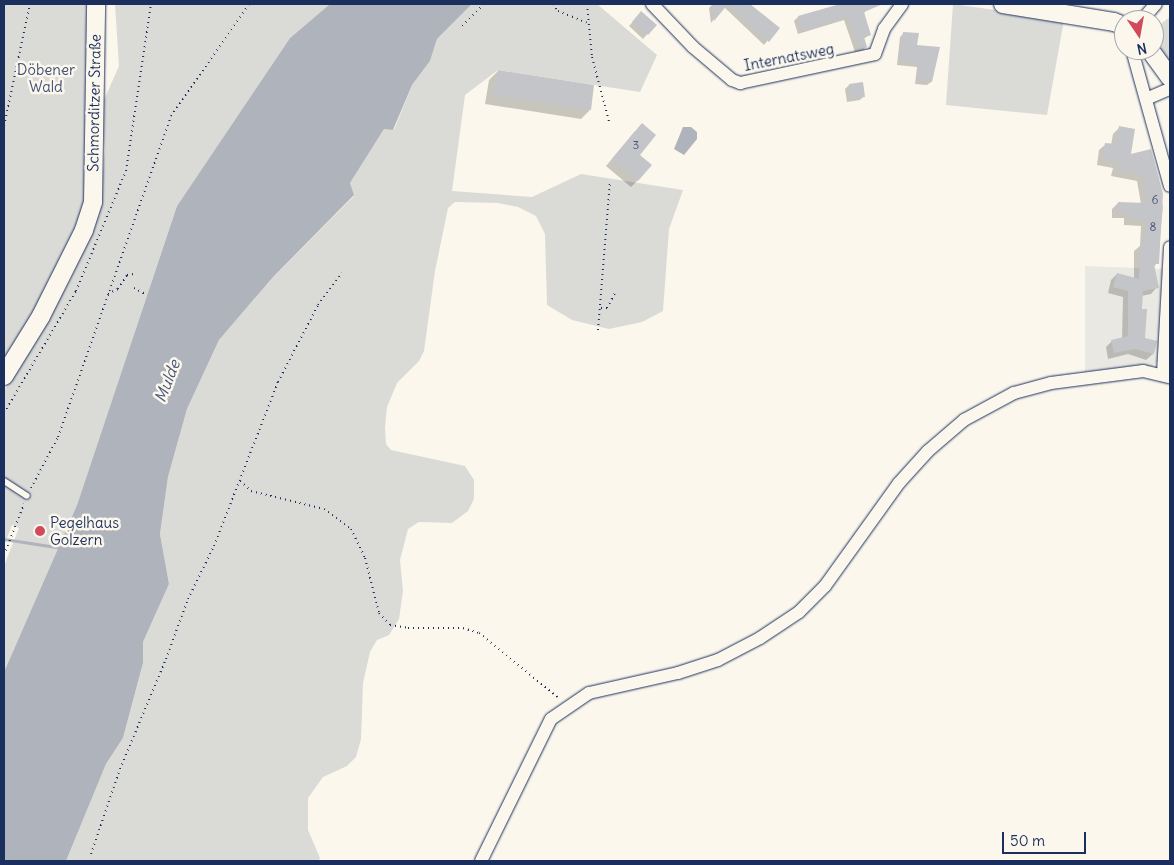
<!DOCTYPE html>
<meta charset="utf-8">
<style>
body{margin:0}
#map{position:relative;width:1174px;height:865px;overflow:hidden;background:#fbf7ec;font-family:Delius,sans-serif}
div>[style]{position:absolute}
.built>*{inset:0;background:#eae8e2}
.green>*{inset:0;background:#dadad7}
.water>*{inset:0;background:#afb3bb}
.shadow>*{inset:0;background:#0003}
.stream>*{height:3px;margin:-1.5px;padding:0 1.5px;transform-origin:1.5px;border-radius:1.5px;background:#afb3bb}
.building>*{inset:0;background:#c3c5c9}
.path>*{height:2px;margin-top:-1px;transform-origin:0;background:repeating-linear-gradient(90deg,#1b2f5e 0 1px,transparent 0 5px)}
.roads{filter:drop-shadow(0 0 1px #1b2f5e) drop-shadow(0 0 1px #1b2f5e)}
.lane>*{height:6px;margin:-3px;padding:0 3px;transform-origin:3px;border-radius:3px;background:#fbf7ec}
.street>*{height:12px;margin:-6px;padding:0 6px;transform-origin:6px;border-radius:6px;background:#fbf7ec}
.secondary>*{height:18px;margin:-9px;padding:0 9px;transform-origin:9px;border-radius:9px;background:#fbf7ec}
.dots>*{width:14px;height:14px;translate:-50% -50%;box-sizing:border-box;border:2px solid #fbf7ec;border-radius:50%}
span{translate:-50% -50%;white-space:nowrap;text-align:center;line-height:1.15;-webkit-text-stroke:5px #fbf7ec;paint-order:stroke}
.number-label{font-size:12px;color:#455479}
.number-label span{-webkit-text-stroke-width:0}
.street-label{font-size:15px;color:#1b2f5e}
.park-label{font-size:15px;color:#415176}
.poi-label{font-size:15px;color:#1b2f5e}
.left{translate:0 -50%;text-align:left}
.water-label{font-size:16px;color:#47577a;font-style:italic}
.frame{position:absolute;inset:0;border:5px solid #1b2f5e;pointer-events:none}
.north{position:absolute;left:1114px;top:10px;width:50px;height:50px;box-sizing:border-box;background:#fbf7ec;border:1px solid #a1a7b3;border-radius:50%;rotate:168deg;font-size:14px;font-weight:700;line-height:20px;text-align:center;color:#1b2f5e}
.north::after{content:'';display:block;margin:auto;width:18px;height:22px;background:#d1495b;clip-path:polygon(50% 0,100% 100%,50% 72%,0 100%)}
.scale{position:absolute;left:1002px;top:832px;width:84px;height:22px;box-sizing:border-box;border:2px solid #1b2f5e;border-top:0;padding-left:6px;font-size:15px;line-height:18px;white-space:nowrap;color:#1b2f5e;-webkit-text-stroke:4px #fbf7ec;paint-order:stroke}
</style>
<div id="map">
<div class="built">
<div style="clip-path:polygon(1085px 266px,1164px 269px,1158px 361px,1152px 366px,1085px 372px)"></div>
</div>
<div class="green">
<div style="clip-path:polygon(4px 4px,90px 4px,88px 196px,65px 256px,4px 365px)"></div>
<div style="clip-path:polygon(115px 4px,330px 4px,290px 38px,177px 206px,77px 505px,4px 672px,4px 566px,19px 528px,12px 525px,4px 546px,4px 391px,70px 280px,99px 215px,105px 150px,100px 109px,119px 66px)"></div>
<div style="clip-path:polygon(472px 4px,597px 4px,657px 55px,640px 92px,498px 70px,465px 95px,452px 191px,532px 197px,581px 174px,683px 190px,669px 229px,663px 311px,642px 322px,609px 329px,572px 320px,547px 305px,545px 234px,536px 216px,518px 207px,498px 203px,455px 202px,448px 208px,435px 271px,424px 351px,419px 361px,397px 383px,387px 407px,385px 428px,386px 444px,391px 450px,465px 466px,474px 480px,474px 499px,468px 511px,452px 523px,419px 522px,408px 529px,400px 560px,403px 591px,399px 619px,389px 635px,377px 640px,370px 652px,363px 683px,361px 739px,356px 757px,347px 766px,323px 777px,308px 798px,308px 830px,320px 858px,318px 861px,66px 861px,106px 764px,123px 738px,143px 663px,143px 642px,169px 584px,160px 534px,168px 477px,187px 409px,219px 340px,273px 277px,354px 196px,350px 183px,384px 129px,394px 130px,412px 85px,430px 61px,437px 39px)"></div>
<div style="clip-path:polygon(953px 4px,1064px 20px,1047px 115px,946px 105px)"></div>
<div style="clip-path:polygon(1170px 17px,1170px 69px,1154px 48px,1154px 29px)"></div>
</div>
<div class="water">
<div style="clip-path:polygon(330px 4px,472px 4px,437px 39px,430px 61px,412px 85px,393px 130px,384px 129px,350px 183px,354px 195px,273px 277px,219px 340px,187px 409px,168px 477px,160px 534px,169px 584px,143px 642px,143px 663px,123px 738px,106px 764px,66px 861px,4px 861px,4px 672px,77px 505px,177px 206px,290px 38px)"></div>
<div style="clip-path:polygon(683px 127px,691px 127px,697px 132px,697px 139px,684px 155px,674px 149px)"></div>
</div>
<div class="shadow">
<div style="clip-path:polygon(713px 4px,749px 4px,778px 28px,764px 45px,724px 7px,711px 23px,709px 8px)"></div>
<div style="clip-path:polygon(843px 4px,865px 4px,867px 10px,863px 14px,870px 35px,863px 39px,866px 47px,862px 51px,855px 52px,844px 20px,798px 34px,794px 21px,798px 17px)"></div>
<div style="clip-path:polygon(637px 17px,655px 25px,643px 39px,629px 26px)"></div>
<div style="clip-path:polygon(904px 33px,916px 46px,931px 82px,927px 85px,915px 84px,917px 67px,897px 65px,900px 37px)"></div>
<div style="clip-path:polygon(498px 71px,590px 110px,581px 119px,485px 104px,489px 80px)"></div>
<div style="clip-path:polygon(849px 85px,864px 96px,860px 100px,847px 102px,845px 89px)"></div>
<div style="clip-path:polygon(1119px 128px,1129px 155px,1150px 150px,1163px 207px,1157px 263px,1153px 268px,1157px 287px,1151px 294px,1141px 296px,1144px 339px,1155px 342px,1153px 354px,1146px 360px,1128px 354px,1108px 359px,1106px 347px,1112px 341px,1122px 339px,1123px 297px,1108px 293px,1111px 280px,1117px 274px,1134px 279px,1134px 251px,1140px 246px,1141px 226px,1124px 225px,1124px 218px,1112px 218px,1112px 209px,1118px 203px,1141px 204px,1137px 181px,1111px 176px,1113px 168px,1097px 165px,1099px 150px,1106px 144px,1111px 145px,1113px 134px)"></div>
<div style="clip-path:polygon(635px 131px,638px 180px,631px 187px,606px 166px)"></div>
</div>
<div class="stream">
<div style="left:4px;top:539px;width:59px;rotate:8.8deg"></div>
</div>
<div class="building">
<div style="clip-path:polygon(713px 4px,750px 4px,780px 28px,769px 42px,728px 4px,714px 21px)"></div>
<div style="clip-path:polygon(840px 4px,883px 4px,864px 12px,871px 35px,864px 37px,867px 47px,859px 49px,848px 17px,802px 31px,798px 16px)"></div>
<div style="clip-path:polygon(641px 11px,657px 25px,648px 35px,632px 22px)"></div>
<div style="clip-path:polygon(903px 32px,919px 33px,917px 45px,940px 47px,932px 82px,918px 81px,920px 63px,900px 61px)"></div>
<div style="clip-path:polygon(498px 70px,594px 85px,591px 110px,493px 96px)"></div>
<div style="clip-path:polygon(863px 82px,865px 97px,851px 99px,849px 84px)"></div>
<div style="clip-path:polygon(642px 123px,656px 135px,640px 155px,652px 165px,638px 181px,612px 159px)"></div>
<div style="clip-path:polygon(1119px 126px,1135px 129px,1131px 154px,1151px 149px,1163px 194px,1159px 264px,1154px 264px,1159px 288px,1143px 291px,1142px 309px,1147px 309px,1145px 338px,1157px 341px,1154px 354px,1135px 349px,1114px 353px,1111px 340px,1128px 336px,1128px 291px,1113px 287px,1117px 273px,1139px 279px,1140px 244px,1145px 244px,1146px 220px,1130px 219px,1130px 213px,1117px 212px,1118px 202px,1147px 203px,1143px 175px,1117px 170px,1119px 162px,1102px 159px,1105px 143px,1116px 144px)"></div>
</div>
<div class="path">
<div style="left:553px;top:4px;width:9px;rotate:54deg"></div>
<div style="left:558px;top:11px;width:31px;rotate:22deg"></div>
<div style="left:587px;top:4px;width:53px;rotate:84.6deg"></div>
<div style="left:592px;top:57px;width:70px;rotate:75.2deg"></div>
<div style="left:462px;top:26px;width:31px;rotate:-45deg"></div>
<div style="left:4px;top:126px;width:125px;rotate:-78deg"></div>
<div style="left:134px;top:288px;width:15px;rotate:28deg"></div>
<div style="left:108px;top:294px;width:11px;rotate:-27deg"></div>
<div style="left:118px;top:289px;width:17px;rotate:-57deg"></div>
<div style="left:127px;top:275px;width:7px;rotate:-8deg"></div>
<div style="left:601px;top:308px;width:6px"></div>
<div style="left:607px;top:308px;width:19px;rotate:-62deg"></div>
<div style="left:598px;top:330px;width:148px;rotate:-85.4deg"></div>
<div style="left:4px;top:413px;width:142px;rotate:-59.5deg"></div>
<div style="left:76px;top:291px;width:130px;rotate:-67.4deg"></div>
<div style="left:126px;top:171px;width:169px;rotate:-81.5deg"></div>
<div style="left:240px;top:481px;width:15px;rotate:42deg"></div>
<div style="left:251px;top:491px;width:75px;rotate:13.9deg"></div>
<div style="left:324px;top:509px;width:34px;rotate:37deg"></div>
<div style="left:351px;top:529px;width:32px;rotate:64deg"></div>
<div style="left:365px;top:558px;width:57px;rotate:75.7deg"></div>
<div style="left:379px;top:613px;width:16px;rotate:47deg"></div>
<div style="left:390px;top:625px;width:18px;rotate:9deg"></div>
<div style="left:408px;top:628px;width:55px"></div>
<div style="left:463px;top:628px;width:17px;rotate:17deg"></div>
<div style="left:479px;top:633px;width:104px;rotate:39.2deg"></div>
<div style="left:31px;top:488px;width:58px;rotate:-62.1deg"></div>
<div style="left:58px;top:437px;width:340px;rotate:-70.6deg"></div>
<div style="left:171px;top:116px;width:136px;rotate:-55.1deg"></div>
<div style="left:49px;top:522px;width:19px;rotate:18deg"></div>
<div style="left:4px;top:555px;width:55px;rotate:-68.6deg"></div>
<div style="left:91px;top:854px;width:90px;rotate:-71.2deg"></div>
<div style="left:120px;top:769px;width:119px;rotate:-67.3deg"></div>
<div style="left:166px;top:659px;width:64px;rotate:-69.9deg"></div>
<div style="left:188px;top:599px;width:59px;rotate:-63.9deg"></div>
<div style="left:214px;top:546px;width:176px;rotate:-68.7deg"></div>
<div style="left:278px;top:382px;width:87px;rotate:-62.5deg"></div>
<div style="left:318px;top:305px;width:40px;rotate:-53deg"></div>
</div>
<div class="roads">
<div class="lane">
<div style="left:4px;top:481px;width:27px;rotate:33deg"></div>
</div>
<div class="street">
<div style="left:652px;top:4px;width:59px;rotate:46.4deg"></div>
<div style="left:693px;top:47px;width:51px;rotate:40.2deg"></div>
<div style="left:732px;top:80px;width:9px;rotate:21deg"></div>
<div style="left:740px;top:83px;width:138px;rotate:-12.1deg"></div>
<div style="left:875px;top:54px;width:27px;rotate:-70deg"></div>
<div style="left:884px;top:29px;width:31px;rotate:-54deg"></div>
<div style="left:1142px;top:20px;width:21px;rotate:-49deg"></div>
<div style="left:1132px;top:50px;width:141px;rotate:74.4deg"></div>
<div style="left:1146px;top:99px;width:26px;rotate:-23deg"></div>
<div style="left:1163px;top:373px;width:126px;rotate:-86.8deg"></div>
<div style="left:481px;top:861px;width:158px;rotate:-63.8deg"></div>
<div style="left:551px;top:719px;width:46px;rotate:-34.4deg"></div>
<div style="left:589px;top:693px;width:91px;rotate:-12.7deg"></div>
<div style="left:678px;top:673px;width:42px;rotate:-18deg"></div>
<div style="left:718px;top:660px;width:47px;rotate:-27.6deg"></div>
<div style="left:760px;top:638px;width:47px;rotate:-33.7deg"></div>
<div style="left:799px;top:612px;width:37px;rotate:-45deg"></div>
<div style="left:825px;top:586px;width:127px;rotate:-54.3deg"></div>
<div style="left:899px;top:483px;width:43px;rotate:-47.8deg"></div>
<div style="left:928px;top:451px;width:48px;rotate:-40.7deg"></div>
<div style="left:964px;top:420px;width:57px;rotate:-28.4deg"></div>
<div style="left:1014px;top:393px;width:38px;rotate:-15deg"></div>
<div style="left:1051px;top:383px;width:93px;rotate:-7.4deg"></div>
<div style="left:1143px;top:371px;width:28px;rotate:13deg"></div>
</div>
<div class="secondary">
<div style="left:1003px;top:4px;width:112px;rotate:9.2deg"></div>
<div style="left:1114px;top:22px;width:11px;rotate:22deg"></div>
<div style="left:1150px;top:50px;width:34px;rotate:54deg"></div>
<div style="left:4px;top:376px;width:70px;rotate:-58.3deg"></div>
<div style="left:41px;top:316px;width:96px;rotate:-63.4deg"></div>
<div style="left:84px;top:230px;width:29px;rotate:-72deg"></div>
<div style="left:93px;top:202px;width:198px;rotate:-89.1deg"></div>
</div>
</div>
<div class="dots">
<div style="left:40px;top:531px;background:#d1495b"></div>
</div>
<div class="number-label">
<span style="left:636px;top:145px">3</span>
<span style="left:1155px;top:200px">6</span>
<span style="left:1153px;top:227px">8</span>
</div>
<div class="street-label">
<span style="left:789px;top:57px;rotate:-11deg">Internatsweg</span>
<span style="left:94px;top:103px;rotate:-89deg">Schmorditzer Straße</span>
</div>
<div class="park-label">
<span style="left:46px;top:78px">Döbener<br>Wald</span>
</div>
<div class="poi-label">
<span class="left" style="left:50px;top:531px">Pegelhaus<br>Golzern</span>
</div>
<div class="water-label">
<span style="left:167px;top:381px;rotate:-69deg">Mulde</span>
</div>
<div class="frame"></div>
<div class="north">N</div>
<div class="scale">50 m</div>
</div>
